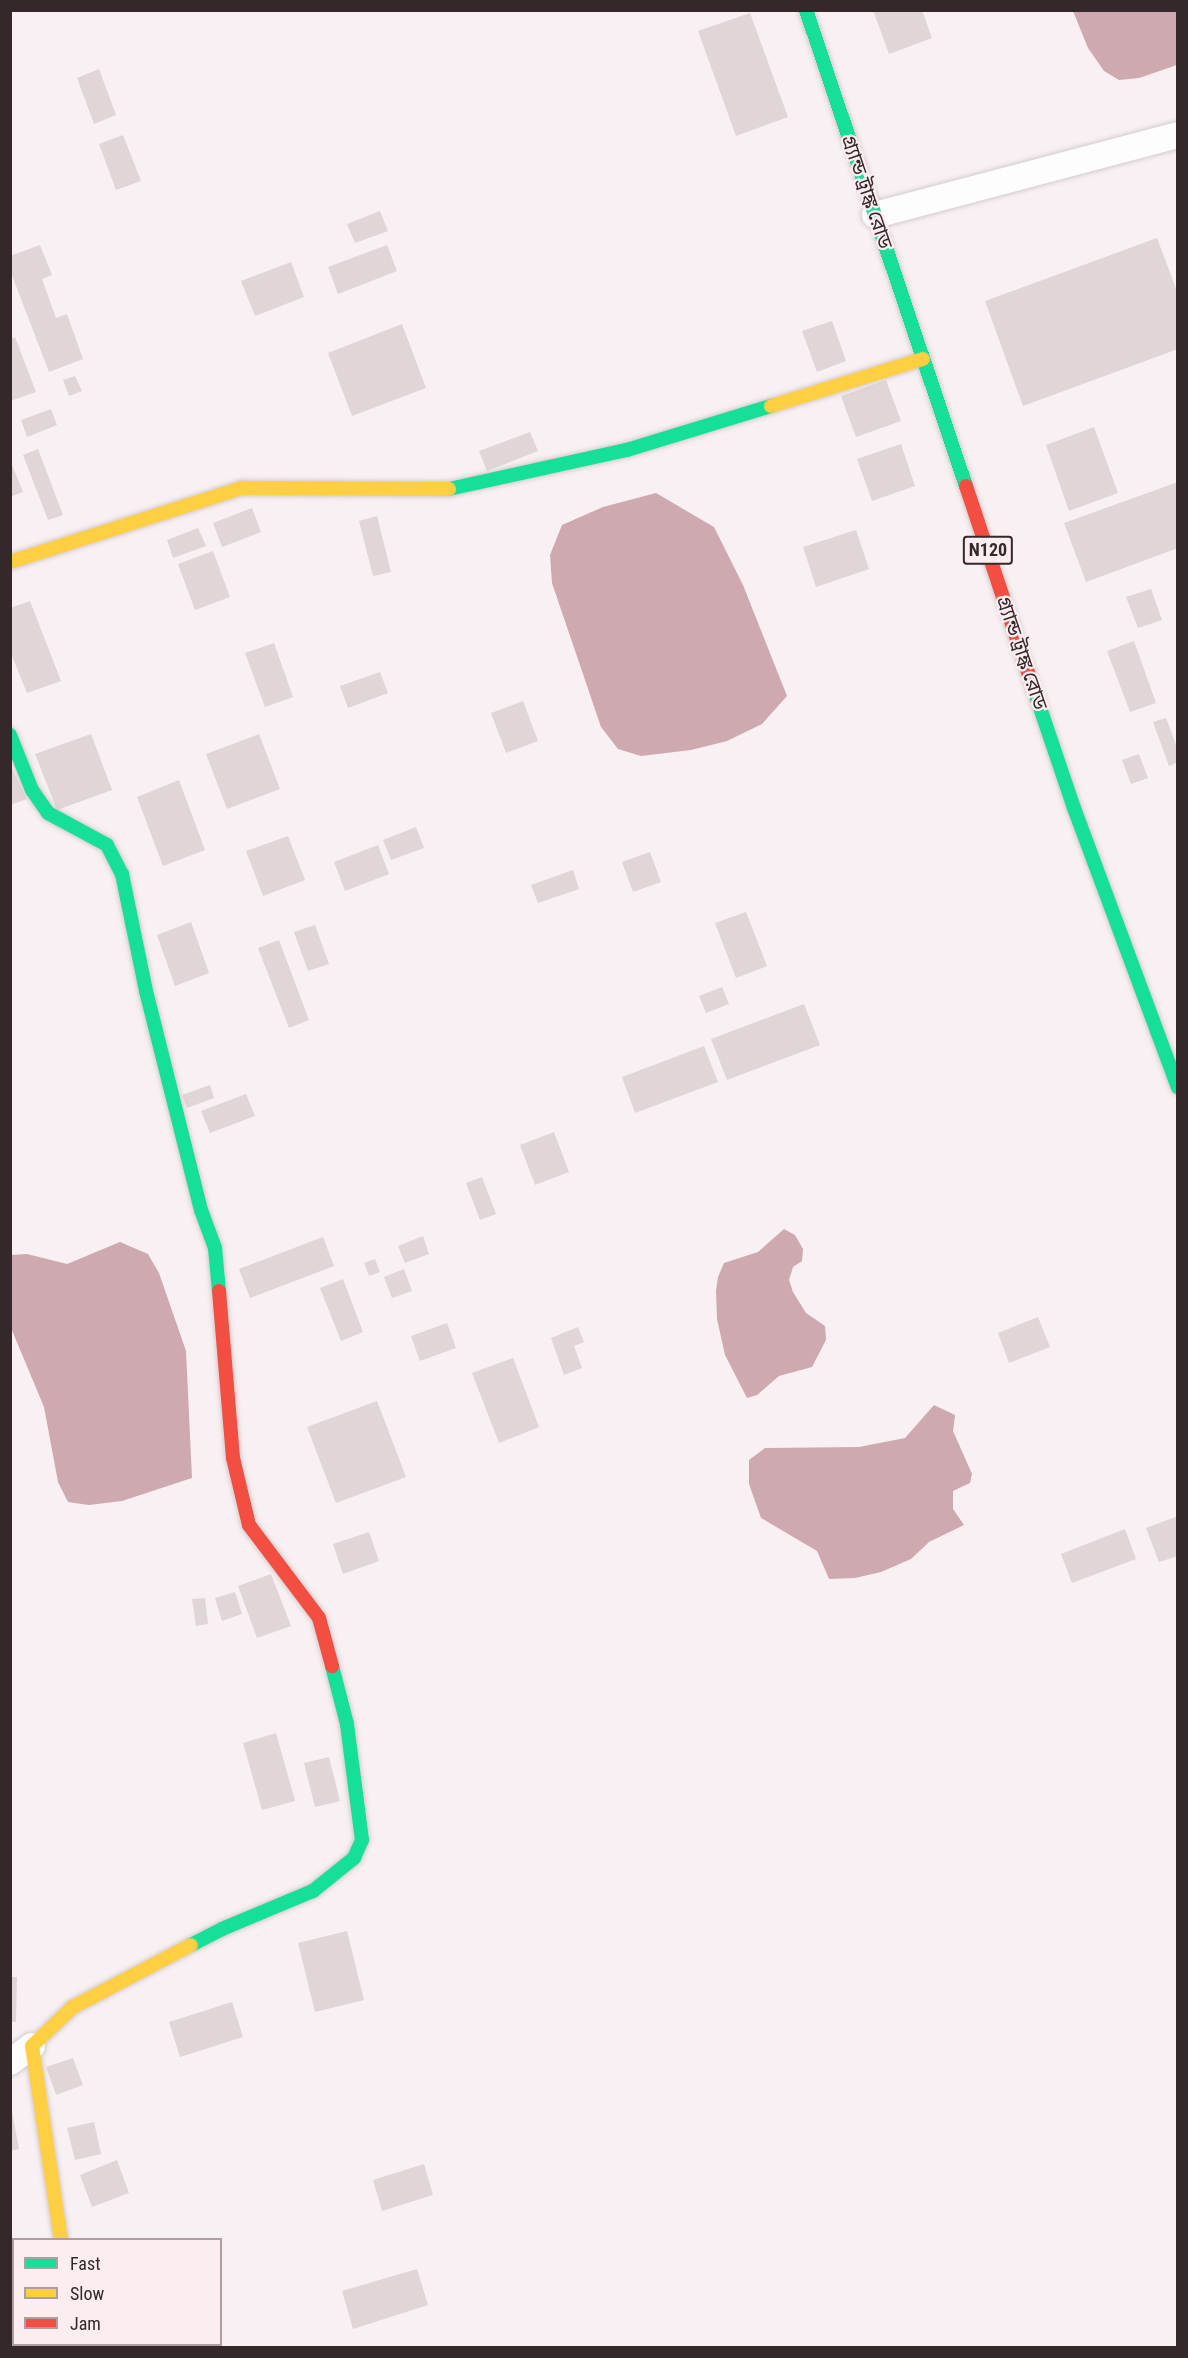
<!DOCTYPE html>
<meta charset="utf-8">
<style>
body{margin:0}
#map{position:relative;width:1188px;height:2358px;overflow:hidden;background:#f8f0f2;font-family:"Roboto Condensed","Noto Sans Bengali",sans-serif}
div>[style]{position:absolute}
.water>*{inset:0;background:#cfa9b0}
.building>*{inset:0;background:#e0d5d7}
.roads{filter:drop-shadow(0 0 2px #d5cbcd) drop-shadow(0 0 2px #d5cbcd)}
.street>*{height:26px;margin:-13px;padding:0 13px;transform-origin:13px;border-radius:13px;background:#fefdfd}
.fast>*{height:14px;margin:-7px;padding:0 7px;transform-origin:7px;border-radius:7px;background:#16e098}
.slow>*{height:14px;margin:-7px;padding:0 7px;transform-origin:7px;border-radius:7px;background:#ffcf43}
.jam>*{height:14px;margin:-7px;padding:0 7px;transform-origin:7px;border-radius:7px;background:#f24e42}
span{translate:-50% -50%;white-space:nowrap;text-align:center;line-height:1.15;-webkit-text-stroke:4.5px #fbedf0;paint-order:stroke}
.shield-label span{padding:2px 4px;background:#fbedf0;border:2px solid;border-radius:4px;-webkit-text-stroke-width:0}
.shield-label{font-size:18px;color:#35282a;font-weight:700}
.street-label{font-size:20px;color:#35282a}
.frame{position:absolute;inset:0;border:12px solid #35282a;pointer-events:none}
.legend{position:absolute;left:12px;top:2238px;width:210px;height:108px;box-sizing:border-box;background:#fbedf0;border:2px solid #ac9ea1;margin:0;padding:8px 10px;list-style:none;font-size:18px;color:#35282a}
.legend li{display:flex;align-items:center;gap:12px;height:30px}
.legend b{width:30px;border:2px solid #ac9ea1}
</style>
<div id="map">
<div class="water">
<div style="clip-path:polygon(1073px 11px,1177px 11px,1177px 65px,1139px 78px,1119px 80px,1104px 71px,1088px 48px)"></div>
<div style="clip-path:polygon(656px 493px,714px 527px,743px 585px,787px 696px,762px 724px,727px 741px,691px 750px,641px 756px,618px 749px,601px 727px,552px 583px,550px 555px,562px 525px,603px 507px)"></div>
<div style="clip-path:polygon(784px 1229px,795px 1235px,803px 1249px,802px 1261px,793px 1267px,789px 1280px,793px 1292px,806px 1313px,825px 1326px,826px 1340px,812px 1367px,779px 1376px,757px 1395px,747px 1398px,725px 1355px,717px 1319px,716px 1291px,718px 1277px,724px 1263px,758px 1252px)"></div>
<div style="clip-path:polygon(120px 1242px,148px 1254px,159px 1273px,186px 1351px,192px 1478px,122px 1501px,89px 1505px,68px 1502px,58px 1482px,44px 1407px,11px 1328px,11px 1255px,27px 1254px,67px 1264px)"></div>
<div style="clip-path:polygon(934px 1405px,955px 1415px,953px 1431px,972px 1474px,970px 1483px,953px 1491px,953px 1509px,964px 1525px,929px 1542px,911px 1559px,881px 1572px,855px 1578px,829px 1579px,817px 1551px,761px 1518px,749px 1484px,749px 1460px,765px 1448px,859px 1447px,905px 1438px)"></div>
</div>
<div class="building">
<div style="clip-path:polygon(873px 10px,922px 10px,932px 38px,889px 54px)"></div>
<div style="clip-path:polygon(750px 13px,788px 117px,736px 136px,698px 31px)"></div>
<div style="clip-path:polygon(99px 69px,116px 115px,94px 124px,77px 78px)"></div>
<div style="clip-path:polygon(123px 135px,141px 181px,116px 190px,99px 144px)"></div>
<div style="clip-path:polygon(380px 211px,388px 231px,355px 243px,347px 224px)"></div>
<div style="clip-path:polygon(1157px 238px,1178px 294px,1178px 349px,1023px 406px,985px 301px)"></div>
<div style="clip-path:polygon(40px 245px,52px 275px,42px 279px,56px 318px,67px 314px,83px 359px,49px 372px,10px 270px,10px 256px)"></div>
<div style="clip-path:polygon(387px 245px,397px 271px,338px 294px,328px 267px)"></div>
<div style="clip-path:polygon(291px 262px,304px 297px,255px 316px,241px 281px)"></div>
<div style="clip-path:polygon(832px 321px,846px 361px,817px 372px,802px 331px)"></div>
<div style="clip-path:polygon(402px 324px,426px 388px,352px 416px,328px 353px)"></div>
<div style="clip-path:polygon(15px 337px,36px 392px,10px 401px,10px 339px)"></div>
<div style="clip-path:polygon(75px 376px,82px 391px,69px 396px,63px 380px)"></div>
<div style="clip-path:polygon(886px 380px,901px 421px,856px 437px,841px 396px)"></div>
<div style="clip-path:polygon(51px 409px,57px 425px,27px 437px,21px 420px)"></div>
<div style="clip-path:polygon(1094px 427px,1118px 493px,1069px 511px,1046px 445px)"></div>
<div style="clip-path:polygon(530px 432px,538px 451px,487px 471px,479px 451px)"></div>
<div style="clip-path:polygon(901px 444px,915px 486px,872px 501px,857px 459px)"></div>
<div style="clip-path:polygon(38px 449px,63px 515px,48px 520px,23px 455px)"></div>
<div style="clip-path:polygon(10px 460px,23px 492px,10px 497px)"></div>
<div style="clip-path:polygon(1178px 482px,1178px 548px,1086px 582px,1064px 523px)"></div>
<div style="clip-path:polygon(252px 508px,261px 532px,222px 547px,213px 523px)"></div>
<div style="clip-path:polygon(377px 516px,391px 572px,373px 576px,359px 521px)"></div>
<div style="clip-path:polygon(198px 528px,206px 546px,173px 558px,167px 540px)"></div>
<div style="clip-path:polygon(856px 530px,869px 569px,816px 587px,803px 547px)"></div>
<div style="clip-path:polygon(213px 551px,230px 597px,195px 610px,178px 564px)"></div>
<div style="clip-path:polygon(1151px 589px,1162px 620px,1138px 628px,1126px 597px)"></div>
<div style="clip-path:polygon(30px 601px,61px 681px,27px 693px,10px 651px,10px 608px)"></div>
<div style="clip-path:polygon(1134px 641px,1156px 703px,1130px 712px,1107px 651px)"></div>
<div style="clip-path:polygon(274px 643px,293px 697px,265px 707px,245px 653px)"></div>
<div style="clip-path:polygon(380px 672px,388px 693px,348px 708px,340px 686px)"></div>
<div style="clip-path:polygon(523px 701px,538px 741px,506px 753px,491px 713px)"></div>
<div style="clip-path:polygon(1166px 718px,1178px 750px,1178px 762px,1169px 766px,1153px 722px)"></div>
<div style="clip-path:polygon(91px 734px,112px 790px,57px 810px,35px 754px)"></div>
<div style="clip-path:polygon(259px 734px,280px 789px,227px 809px,206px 754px)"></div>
<div style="clip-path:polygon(1139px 754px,1148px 778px,1131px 784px,1122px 760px)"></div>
<div style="clip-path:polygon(10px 765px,27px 799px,10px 805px)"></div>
<div style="clip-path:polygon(179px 780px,205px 850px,163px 866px,137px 797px)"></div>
<div style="clip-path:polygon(416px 827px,424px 848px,391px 860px,383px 840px)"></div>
<div style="clip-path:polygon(288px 836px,305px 880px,263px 896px,246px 851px)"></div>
<div style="clip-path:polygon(378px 845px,389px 874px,345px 891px,334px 862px)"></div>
<div style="clip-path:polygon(650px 852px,661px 882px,633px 892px,622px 862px)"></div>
<div style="clip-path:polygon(573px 870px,579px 889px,538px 903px,531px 885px)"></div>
<div style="clip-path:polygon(746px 912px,767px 966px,736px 978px,715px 923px)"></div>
<div style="clip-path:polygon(191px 922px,209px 973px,175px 986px,157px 935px)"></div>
<div style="clip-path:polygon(315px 925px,329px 964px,308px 971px,294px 932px)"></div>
<div style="clip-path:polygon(279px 940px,309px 1020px,289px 1028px,258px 948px)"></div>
<div style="clip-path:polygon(722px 987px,729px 1004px,706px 1013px,699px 996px)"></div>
<div style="clip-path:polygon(804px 1004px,820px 1045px,727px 1080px,711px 1039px)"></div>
<div style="clip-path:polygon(704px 1046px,718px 1082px,635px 1113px,622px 1077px)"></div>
<div style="clip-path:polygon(210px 1085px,214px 1098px,187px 1108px,182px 1095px)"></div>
<div style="clip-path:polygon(246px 1094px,255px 1116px,210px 1133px,201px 1111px)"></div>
<div style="clip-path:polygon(554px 1132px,569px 1172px,535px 1185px,520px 1145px)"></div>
<div style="clip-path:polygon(482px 1177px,496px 1214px,480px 1220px,466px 1183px)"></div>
<div style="clip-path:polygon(423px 1236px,429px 1254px,405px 1263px,398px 1246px)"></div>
<div style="clip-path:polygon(323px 1237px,334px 1266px,250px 1298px,239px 1269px)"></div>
<div style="clip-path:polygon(375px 1259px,380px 1272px,369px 1276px,364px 1263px)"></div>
<div style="clip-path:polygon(404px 1269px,412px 1291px,392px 1298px,384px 1277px)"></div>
<div style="clip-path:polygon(343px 1279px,363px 1332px,341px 1341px,320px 1288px)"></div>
<div style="clip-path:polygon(1038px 1317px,1050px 1347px,1009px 1363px,998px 1333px)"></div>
<div style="clip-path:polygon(447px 1323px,456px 1348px,420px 1361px,411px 1336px)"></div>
<div style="clip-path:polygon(578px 1327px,584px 1342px,574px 1346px,582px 1368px,564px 1375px,551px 1338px)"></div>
<div style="clip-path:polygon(513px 1358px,539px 1427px,499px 1443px,472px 1373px)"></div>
<div style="clip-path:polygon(377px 1401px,406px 1477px,336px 1503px,307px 1427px)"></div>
<div style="clip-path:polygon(1178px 1516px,1178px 1556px,1159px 1562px,1146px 1528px)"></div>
<div style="clip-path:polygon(1125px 1529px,1136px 1559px,1072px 1583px,1061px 1554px)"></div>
<div style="clip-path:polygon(369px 1532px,379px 1561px,343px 1574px,333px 1544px)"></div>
<div style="clip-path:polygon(271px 1574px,291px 1626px,257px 1638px,238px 1586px)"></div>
<div style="clip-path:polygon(235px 1592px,242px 1614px,222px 1621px,215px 1598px)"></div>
<div style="clip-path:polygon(205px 1598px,208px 1624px,196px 1626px,192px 1599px)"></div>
<div style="clip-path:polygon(276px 1733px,295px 1801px,262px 1810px,243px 1743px)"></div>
<div style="clip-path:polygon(329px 1757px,340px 1801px,315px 1807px,304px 1763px)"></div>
<div style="clip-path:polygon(347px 1931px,364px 2000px,315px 2012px,298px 1943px)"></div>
<div style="clip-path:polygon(10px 1977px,17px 1977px,16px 2022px,10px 2022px)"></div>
<div style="clip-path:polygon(232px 2002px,243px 2037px,180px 2057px,169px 2022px)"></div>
<div style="clip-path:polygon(73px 2058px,83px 2085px,56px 2095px,46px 2067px)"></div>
<div style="clip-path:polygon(10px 2101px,19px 2149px,10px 2151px)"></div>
<div style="clip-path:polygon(94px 2122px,101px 2154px,75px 2160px,67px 2128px)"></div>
<div style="clip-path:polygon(117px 2160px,129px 2193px,92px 2207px,80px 2175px)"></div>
<div style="clip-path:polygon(424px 2164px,433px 2195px,382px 2211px,373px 2180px)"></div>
<div style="clip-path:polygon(417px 2269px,428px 2305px,353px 2329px,342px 2291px)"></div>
</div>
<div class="roads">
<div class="street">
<div style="left:875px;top:215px;width:313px;rotate:-14.8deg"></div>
<div style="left:10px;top:2062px;width:27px;rotate:-36deg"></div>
<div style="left:78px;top:2344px;width:4px;rotate:90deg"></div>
</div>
<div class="fast">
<div style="left:806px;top:10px;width:502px;rotate:71.42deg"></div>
<div style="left:449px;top:489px;width:182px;rotate:-12.4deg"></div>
<div style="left:627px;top:450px;width:151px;rotate:-17deg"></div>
<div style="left:1032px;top:684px;width:131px;rotate:71.3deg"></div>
<div style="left:1074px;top:808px;width:298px;rotate:69.6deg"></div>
<div style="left:10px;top:735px;width:59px;rotate:68.2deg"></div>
<div style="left:32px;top:790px;width:28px;rotate:55deg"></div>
<div style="left:48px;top:813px;width:67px;rotate:28.5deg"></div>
<div style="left:107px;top:845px;width:33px;rotate:63deg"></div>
<div style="left:122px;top:874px;width:119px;rotate:78.4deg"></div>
<div style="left:146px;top:991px;width:226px;rotate:75.9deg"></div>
<div style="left:201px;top:1210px;width:40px;rotate:69.8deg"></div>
<div style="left:215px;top:1248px;width:43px;rotate:84.7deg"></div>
<div style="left:191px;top:1945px;width:35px;rotate:-27deg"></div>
<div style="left:222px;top:1929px;width:99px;rotate:-22.7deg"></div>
<div style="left:313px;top:1891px;width:53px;rotate:-38.8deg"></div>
<div style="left:354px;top:1858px;width:20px;rotate:-66deg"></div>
<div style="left:362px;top:1840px;width:117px;rotate:-97.4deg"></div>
<div style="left:347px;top:1724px;width:60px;rotate:-104.5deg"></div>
</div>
<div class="slow">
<div style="left:771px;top:406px;width:159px;rotate:-17.2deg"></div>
<div style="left:10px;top:562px;width:244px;rotate:-17.7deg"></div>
<div style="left:242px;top:488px;width:207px;rotate:0.3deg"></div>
<div style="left:61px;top:2240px;width:196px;rotate:-98.5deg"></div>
<div style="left:32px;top:2046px;width:57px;rotate:-43.6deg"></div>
<div style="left:73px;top:2007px;width:133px;rotate:-27.7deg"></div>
</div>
<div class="jam">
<div style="left:966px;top:486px;width:209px;rotate:71.6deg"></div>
<div style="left:219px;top:1291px;width:168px;rotate:85.2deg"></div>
<div style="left:233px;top:1458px;width:69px;rotate:76.6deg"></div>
<div style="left:249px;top:1525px;width:116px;rotate:53deg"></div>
<div style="left:319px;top:1618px;width:50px;rotate:74.8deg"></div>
</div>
</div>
<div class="shield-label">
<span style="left:988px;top:550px">N120</span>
</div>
<div class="street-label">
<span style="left:867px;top:192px;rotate:71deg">গ্র্যান্ড ট্রাঙ্ক রোড</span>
<span style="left:1022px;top:653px;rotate:71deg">গ্র্যান্ড ট্রাঙ্ক রোড</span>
</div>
<div class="frame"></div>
<ul class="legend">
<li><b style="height:8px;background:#16e098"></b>Fast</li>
<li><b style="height:8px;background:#ffcf43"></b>Slow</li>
<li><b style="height:8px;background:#f24e42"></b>Jam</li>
</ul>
</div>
